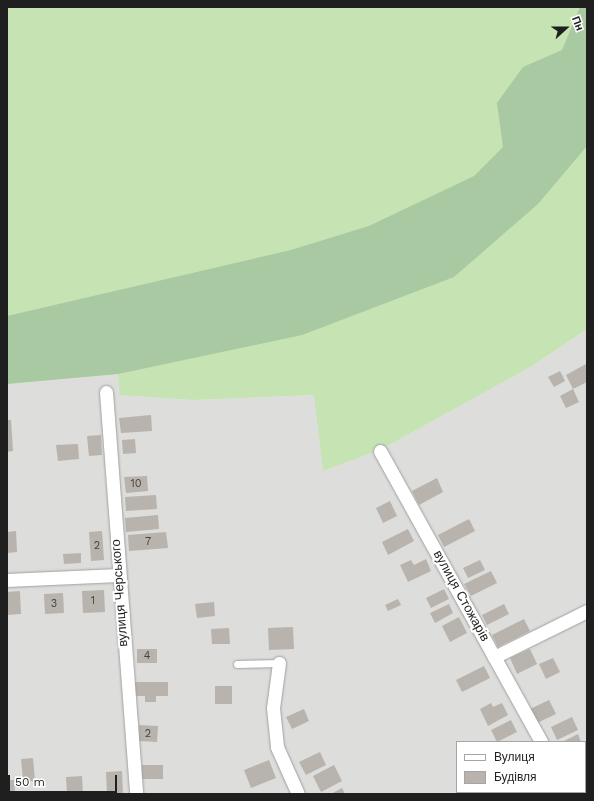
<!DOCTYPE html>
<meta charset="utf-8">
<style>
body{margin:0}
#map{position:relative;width:594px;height:801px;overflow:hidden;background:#efede7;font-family:"Work Sans",sans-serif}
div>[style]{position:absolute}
.residential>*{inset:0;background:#dddddc}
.grass>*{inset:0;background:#c5e3b3}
.forest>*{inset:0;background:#a8c9a1}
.building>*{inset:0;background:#b8b3ad}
.roads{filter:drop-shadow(0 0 1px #a0a0a0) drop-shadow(0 0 1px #a0a0a0)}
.service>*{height:7px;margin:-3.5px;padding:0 3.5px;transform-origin:3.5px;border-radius:3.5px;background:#fff}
.minor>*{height:13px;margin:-6.5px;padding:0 6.5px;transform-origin:6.5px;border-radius:6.5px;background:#fff}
span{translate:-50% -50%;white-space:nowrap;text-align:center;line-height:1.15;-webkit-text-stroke:4px #fff;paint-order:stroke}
.number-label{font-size:11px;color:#454442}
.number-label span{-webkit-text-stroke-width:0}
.street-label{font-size:13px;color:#1f1f1f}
.frame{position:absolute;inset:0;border:8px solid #1f1f1f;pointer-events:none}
.legend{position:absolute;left:456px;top:741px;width:130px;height:52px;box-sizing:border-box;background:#fff;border:1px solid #a5a5a5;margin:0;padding:5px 7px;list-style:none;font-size:12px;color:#1f1f1f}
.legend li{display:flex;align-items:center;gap:8px;height:20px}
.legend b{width:20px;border:1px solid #a5a5a5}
.north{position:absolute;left:546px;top:8px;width:40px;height:40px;-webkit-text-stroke:3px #fff;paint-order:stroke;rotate:69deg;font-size:11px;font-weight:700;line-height:16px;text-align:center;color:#1f1f1f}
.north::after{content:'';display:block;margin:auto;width:14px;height:18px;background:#1f1f1f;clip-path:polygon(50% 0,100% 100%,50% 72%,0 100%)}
.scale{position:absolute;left:8px;top:775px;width:109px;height:18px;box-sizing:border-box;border:2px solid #1f1f1f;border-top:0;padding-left:5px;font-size:12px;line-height:14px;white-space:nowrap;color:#1f1f1f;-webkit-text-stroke:3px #fff;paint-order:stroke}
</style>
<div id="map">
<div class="residential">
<div style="clip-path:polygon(evenodd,587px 329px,587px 794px,7px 794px,7px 384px,118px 374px,121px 395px,192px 400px,315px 395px,323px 471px,380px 450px,532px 366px,587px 329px,457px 742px,585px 742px,585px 792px,457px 792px,457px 742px)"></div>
</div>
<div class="grass">
<div style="clip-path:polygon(7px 7px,587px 7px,587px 329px,532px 366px,380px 450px,323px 471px,314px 395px,192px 400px,120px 395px,118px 374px,7px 384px)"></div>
</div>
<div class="forest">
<div style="clip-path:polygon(580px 7px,587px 7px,587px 146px,538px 204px,454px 277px,302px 335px,118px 374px,7px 384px,7px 316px,291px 250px,369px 226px,474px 176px,503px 147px,497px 103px,523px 67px,562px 50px)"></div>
</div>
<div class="building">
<div style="clip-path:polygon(586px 364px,587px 382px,573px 389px,566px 375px)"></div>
<div style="clip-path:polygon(560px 371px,565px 381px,554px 387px,548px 377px)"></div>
<div style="clip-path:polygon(573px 389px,579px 402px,566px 408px,560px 396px)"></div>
<div style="clip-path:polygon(151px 415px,152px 431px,121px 433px,119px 418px)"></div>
<div style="clip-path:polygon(7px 420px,11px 420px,13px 451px,7px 452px)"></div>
<div style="clip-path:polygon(101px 435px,102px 455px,89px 456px,87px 436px)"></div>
<div style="clip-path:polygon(135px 439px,136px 453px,123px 454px,122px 440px)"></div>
<div style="clip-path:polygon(78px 444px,79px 459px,58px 461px,56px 445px)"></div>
<div style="clip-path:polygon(147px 476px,148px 491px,126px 493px,124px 477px)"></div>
<div style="clip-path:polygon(437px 478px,443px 492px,419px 505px,412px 491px)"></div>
<div style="clip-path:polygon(156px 495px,157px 509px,126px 511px,125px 497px)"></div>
<div style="clip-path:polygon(390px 501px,397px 516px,383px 523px,376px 508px)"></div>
<div style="clip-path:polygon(158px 515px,159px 529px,126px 532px,125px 518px)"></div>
<div style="clip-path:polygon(469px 519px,475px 531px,444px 547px,438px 535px)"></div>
<div style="clip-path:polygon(408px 529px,414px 541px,388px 555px,382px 542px)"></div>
<div style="clip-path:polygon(16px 531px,17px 552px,7px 553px,7px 532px)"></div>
<div style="clip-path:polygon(102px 531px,104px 560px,91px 561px,89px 532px)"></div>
<div style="clip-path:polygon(166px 532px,168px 548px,129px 551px,128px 535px)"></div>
<div style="clip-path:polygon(81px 553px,81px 563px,64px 564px,63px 554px)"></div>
<div style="clip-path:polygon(426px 559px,431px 571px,408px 582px,400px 565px,411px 560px,414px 565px)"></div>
<div style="clip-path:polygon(480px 560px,485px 570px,468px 578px,463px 568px)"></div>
<div style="clip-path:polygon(491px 571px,497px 583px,471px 596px,464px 584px)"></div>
<div style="clip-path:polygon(444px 589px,449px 599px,431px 608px,426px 598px)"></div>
<div style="clip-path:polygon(104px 590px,105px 612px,83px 613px,82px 591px)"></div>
<div style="clip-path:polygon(20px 591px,21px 614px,7px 615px,7px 592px)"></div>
<div style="clip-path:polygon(63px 593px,64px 613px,45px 614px,44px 594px)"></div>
<div style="clip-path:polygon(398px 599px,401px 605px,388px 611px,385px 605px)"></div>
<div style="clip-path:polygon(214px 602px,215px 616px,197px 618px,195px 604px)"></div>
<div style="clip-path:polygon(449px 604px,453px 613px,435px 623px,430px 613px)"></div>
<div style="clip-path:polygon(504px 604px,509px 614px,487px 625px,482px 615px)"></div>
<div style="clip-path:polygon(459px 617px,467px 633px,450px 642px,442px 626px)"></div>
<div style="clip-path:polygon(524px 619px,530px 631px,498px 647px,492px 635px)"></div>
<div style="clip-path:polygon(293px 627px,294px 649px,269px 650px,268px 628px)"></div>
<div style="clip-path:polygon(229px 628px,230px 644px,212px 644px,211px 629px)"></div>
<div style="clip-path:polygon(137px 649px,157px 649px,157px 663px,137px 663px)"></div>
<div style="clip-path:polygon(530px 649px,537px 664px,517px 674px,510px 658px)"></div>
<div style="clip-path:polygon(553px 658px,560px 672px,546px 679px,539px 664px)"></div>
<div style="clip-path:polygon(484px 666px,490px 678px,462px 692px,456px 680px)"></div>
<div style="clip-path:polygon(134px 682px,168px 682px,168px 696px,156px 696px,156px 702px,145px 702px,145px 696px,134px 696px)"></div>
<div style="clip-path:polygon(215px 686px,232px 686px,232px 704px,215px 704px)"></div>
<div style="clip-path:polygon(549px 700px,556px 714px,537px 723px,530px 709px)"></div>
<div style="clip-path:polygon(491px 703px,493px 707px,502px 703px,508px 715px,488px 726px,480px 709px)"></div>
<div style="clip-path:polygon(304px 709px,309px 721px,292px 729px,286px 717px)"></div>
<div style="clip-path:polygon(572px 717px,578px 730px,557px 740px,551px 727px)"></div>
<div style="clip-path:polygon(511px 720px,517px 732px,497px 742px,491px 730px)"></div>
<div style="clip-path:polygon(139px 725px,158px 726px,157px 742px,139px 741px)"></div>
<div style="clip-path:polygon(578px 734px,581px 742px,562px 742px)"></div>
<div style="clip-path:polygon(320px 752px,326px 765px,306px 775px,299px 762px)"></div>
<div style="clip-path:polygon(33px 758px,35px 781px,23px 781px,21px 759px)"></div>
<div style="clip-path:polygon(269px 760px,276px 778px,251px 788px,244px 770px)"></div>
<div style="clip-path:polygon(142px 765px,163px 765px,163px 779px,142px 779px)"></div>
<div style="clip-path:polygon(334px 765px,342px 781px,321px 792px,313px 776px)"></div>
<div style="clip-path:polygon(122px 771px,123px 794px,107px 794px,106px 772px)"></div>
<div style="clip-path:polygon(82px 776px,83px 794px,67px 794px,66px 777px)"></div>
<div style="clip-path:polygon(7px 780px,14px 780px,15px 794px,7px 794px)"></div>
<div style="clip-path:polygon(342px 788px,345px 794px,331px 794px)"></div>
</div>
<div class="roads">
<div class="service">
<div style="left:237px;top:664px;width:42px;rotate:-1.4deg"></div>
</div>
<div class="minor">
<div style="left:106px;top:392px;width:403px;rotate:85.7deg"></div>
<div style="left:380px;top:451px;width:333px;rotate:61deg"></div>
<div style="left:7px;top:580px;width:111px;rotate:-2.6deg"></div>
<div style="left:494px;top:657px;width:104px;rotate:-26.3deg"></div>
<div style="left:279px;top:663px;width:45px;rotate:97.6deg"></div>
<div style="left:273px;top:708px;width:39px;rotate:84deg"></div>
<div style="left:277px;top:747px;width:51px;rotate:65.9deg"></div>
<div style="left:568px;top:792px;width:2px;rotate:63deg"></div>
</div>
</div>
<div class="number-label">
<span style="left:136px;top:484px">10</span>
<span style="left:148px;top:542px">7</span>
<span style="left:97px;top:546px">2</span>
<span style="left:93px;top:601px">1</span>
<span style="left:54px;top:604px">3</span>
<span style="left:147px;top:656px">4</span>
<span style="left:148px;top:734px">2</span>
</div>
<div class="street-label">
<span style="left:120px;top:593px;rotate:-94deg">вулиця Черського</span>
<span style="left:461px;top:596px;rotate:61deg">вулиця Стожарів</span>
</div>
<div class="frame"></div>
<ul class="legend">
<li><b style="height:5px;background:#fff"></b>Вулиця</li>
<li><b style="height:11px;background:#b8b3ad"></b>Будівля</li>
</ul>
<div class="north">Пн</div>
<div class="scale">50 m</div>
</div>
